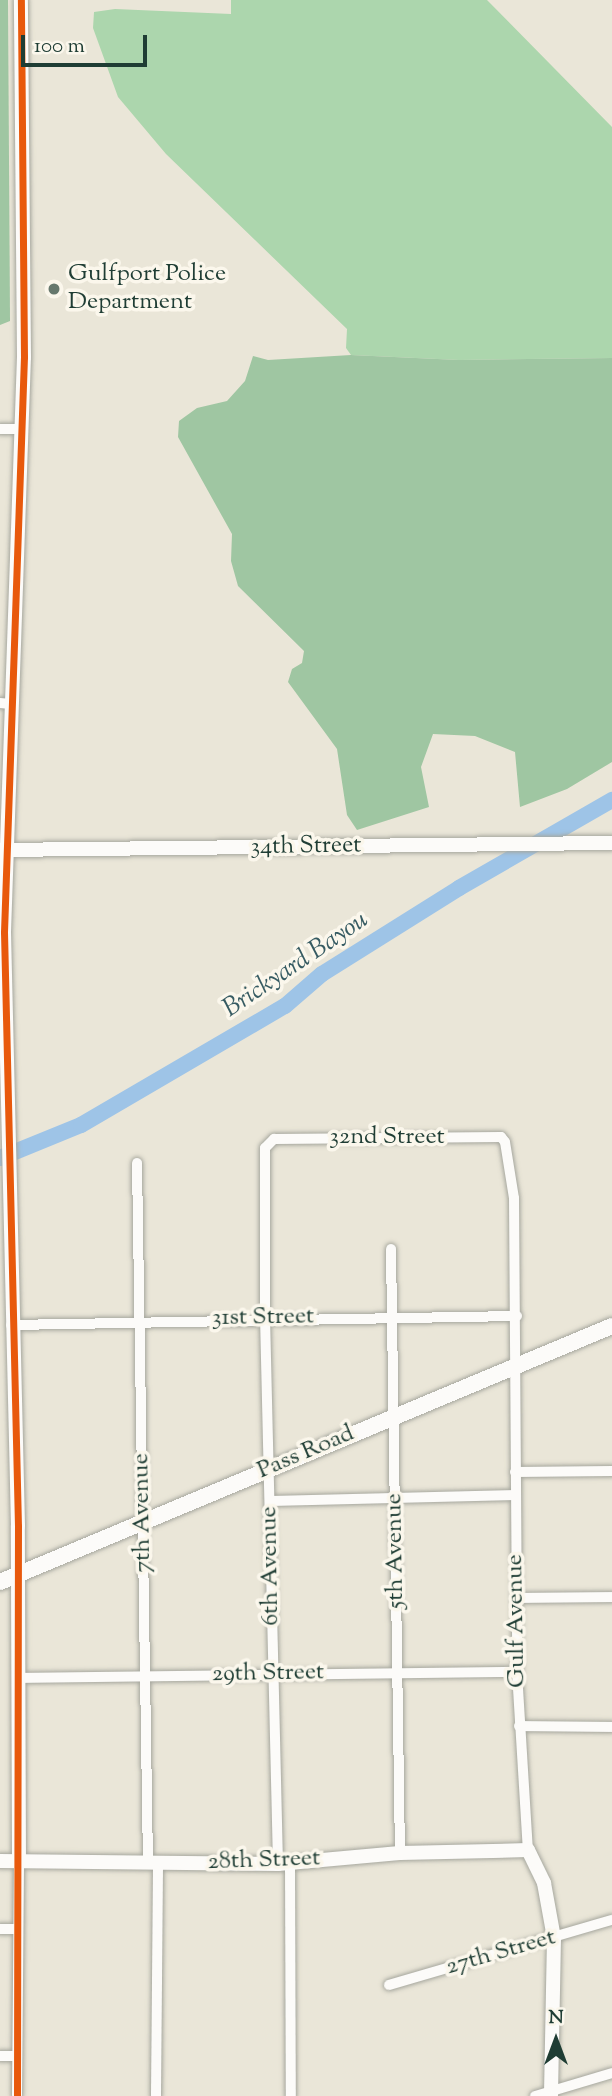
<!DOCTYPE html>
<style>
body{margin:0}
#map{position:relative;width:612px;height:2096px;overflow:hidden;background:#eae6d8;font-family:"Sorts Mill Goudy",serif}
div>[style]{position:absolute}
.green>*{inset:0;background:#acd6ad}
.forest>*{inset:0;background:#9fc6a2}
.river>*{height:16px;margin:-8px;padding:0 8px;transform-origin:8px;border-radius:8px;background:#9ec4e7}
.roads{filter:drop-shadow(0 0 2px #a6a79e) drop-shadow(0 0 2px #a6a79e)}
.street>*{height:10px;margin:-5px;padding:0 5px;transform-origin:5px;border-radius:5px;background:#fcfbf9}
.secondary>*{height:14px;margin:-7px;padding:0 7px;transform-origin:7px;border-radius:7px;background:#fcfbf9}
.primary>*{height:16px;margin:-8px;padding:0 8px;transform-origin:8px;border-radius:8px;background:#fcfbf9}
.cycleway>*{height:7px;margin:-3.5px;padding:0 3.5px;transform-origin:3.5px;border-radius:3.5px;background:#e8590c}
.dots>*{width:19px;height:19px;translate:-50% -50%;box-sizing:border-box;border:4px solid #fbf7ec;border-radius:50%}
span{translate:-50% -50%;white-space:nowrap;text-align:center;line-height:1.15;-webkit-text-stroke:7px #fbf7ec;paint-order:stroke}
.poi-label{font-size:24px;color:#1f3d34}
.left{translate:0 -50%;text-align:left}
.street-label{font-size:24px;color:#1f3d34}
.water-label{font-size:26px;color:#365b62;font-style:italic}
.north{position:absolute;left:521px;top:2005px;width:70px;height:70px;-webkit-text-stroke:5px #fbf7ec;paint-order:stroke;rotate:0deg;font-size:19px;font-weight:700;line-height:28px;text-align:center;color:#1f3d34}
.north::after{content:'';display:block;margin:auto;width:24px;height:32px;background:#1f3d34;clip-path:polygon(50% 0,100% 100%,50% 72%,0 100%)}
.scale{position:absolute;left:21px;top:35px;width:126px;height:32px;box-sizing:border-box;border:4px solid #1f3d34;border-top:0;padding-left:9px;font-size:21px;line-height:24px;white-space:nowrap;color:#1f3d34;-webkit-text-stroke:5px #fbf7ec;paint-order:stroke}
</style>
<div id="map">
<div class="green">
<div style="clip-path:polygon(231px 0,487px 0,612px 127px,612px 358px,459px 360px,351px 355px,346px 348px,347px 329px,166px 154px,118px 97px,93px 28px,94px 12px,115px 9px,231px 14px)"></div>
</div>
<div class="forest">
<div style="clip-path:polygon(0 0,8px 0,10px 321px,0 325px)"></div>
<div style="clip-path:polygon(351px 355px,459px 360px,612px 358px,612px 762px,567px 789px,520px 807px,515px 752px,475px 736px,433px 734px,421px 767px,429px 807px,357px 830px,347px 815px,337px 749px,288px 682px,292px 669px,302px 663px,304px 651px,238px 586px,231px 561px,232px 534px,178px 437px,179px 421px,197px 408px,227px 401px,245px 381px,253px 356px,268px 360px)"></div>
</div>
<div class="river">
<div style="left:0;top:1158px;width:87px;rotate:-22.2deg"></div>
<div style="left:81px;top:1125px;width:236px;rotate:-30.3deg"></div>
<div style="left:285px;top:1006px;width:49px;rotate:-40.9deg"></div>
<div style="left:322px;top:974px;width:162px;rotate:-32.1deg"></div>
<div style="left:459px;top:888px;width:177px;rotate:-29.9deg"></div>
</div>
<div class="roads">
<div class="street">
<div style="left:0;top:429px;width:22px"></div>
<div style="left:0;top:703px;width:11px;rotate:5deg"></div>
<div style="left:137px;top:1163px;width:700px;rotate:89.1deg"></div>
<div style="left:391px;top:1249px;width:604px;rotate:89.15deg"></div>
<div style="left:11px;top:1325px;width:506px;rotate:-1.02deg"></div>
<div style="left:515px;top:1472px;width:97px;rotate:-0.6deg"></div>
<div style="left:271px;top:1501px;width:245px;rotate:-1.4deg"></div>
<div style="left:517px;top:1598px;width:95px;rotate:-0.6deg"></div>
<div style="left:19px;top:1678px;width:498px;rotate:-0.7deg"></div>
<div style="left:519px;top:1726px;width:93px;rotate:0.6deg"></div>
<div style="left:290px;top:1863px;width:233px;rotate:89.8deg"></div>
<div style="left:278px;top:1864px;width:547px;rotate:-91.36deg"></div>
<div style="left:265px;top:1317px;width:169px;rotate:-90deg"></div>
<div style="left:265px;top:1148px;width:13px;rotate:-45deg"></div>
<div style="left:274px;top:1139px;width:227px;rotate:-0.5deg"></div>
<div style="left:501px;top:1137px;width:6px;rotate:51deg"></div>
<div style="left:505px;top:1142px;width:57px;rotate:80.9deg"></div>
<div style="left:514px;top:1198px;width:474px;rotate:89.6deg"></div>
<div style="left:517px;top:1672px;width:178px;rotate:86.5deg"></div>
<div style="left:0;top:1929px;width:18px"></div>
<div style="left:389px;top:1985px;width:232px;rotate:-16.3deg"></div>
<div style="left:0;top:2056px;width:17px"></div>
<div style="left:17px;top:2095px;width:234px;rotate:-89.5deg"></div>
<div style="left:156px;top:2096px;width:232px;rotate:-89.5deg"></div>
<div style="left:535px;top:2096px;width:80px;rotate:-16.6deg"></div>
</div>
<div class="secondary">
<div style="left:0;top:850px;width:612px;rotate:-0.66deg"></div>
<div style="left:0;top:1861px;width:278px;rotate:0.6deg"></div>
<div style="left:278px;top:1864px;width:122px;rotate:-5.2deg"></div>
<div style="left:400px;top:1853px;width:128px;rotate:-1.3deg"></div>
<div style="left:528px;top:1850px;width:37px;rotate:64deg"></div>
<div style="left:544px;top:1883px;width:56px;rotate:79.7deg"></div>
<div style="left:554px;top:1938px;width:158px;rotate:91.1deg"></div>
<div style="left:19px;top:1861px;width:335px;rotate:-90.2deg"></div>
<div style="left:18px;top:1526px;width:594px;rotate:-91.35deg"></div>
<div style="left:4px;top:932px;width:575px;rotate:-88.01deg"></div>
<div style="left:24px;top:357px;width:357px;rotate:-90.5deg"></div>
</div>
<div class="primary">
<div style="left:0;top:1582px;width:663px;rotate:-22.7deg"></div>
</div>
</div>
<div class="cycleway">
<div style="left:17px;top:2095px;width:569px;rotate:-89.9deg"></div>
<div style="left:18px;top:1526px;width:594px;rotate:-91.35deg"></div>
<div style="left:4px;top:932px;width:575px;rotate:-88.01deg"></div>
<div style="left:24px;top:357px;width:357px;rotate:-90.5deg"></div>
</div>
<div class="dots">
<div style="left:54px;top:289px;background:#66786d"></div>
</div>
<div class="poi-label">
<span class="left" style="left:68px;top:289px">Gulfport Police<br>Department</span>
</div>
<div class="street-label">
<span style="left:306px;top:847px;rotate:-1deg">34th Street</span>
<span style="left:387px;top:1138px">32nd Street</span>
<span style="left:263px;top:1318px;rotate:-1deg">31st Street</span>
<span style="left:306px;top:1453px;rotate:-23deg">Pass Road</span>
<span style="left:143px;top:1513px;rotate:-91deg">7th Avenue</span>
<span style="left:396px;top:1551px;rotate:-91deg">5th Avenue</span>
<span style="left:271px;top:1566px;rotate:-91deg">6th Avenue</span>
<span style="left:517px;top:1621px;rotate:-91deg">Gulf Avenue</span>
<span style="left:268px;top:1674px;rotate:-1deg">29th Street</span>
<span style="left:264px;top:1861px;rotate:-2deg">28th Street</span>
<span style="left:501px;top:1953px;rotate:-16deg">27th Street</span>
</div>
<div class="water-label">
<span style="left:296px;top:965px;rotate:-34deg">Brickyard Bayou</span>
</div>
<div class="north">N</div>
<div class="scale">100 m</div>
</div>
